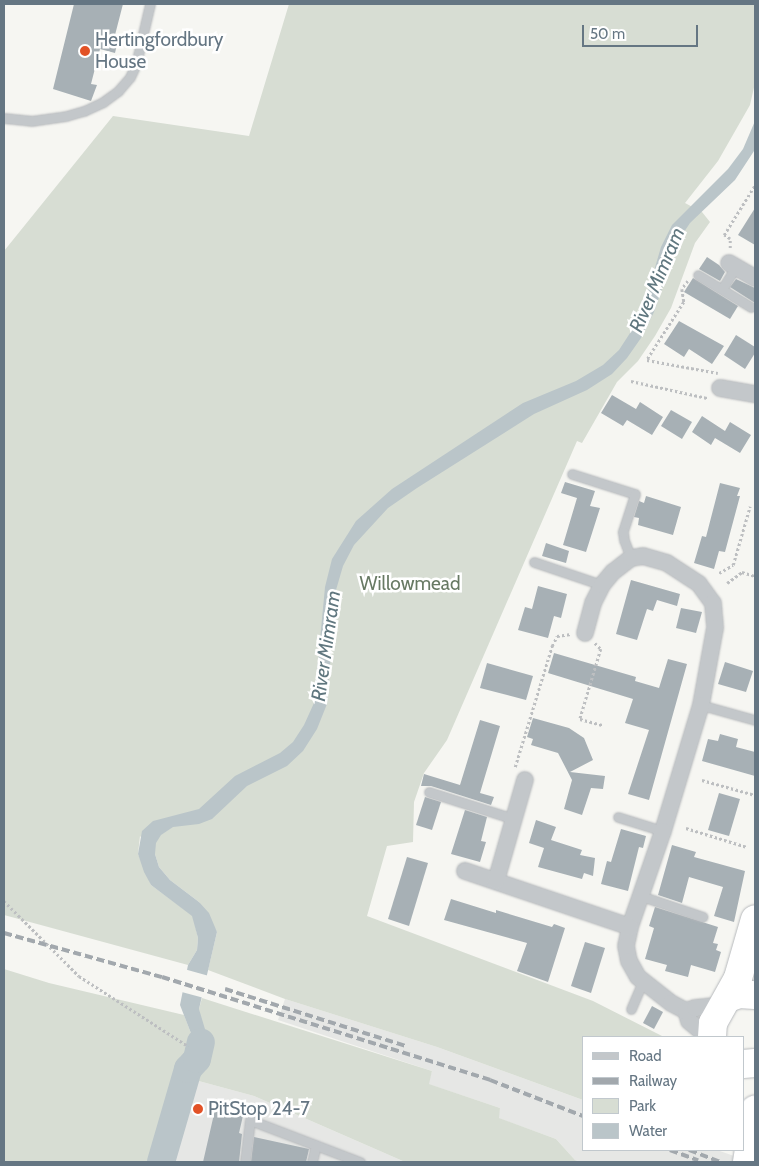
<!DOCTYPE html>
<style>
body{margin:0}
#map{position:relative;width:759px;height:1166px;overflow:hidden;background:#f6f6f2;font-family:Cabin,sans-serif}
div>[style]{position:absolute}
.built>*{inset:0;background:#e6e7e5}
.green>*{inset:0;background:#d7ddd3}
.water>*{inset:0;background:#bac5c9}
.pier>*{inset:0;background:#f6f6f2}
.river>*{height:28px;margin:-14px;padding:0 14px;transform-origin:14px;border-radius:14px;background:#bac5c9}
.building>*{inset:0;background:#a7b0b5}
.path>*{height:2.5px;margin-top:-1.25px;transform-origin:0;background:repeating-linear-gradient(90deg,#bdbfc1 0 2.5px,transparent 0 5px)}
.roads{filter:drop-shadow(0 0 1px #b6b9bc) drop-shadow(0 0 1px #b6b9bc)}
.service>*{height:9px;margin:-4.5px;padding:0 4.5px;transform-origin:4.5px;border-radius:4.5px;background:#c3c7ca}
.minor>*{height:16px;margin:-8px;padding:0 8px;transform-origin:8px;border-radius:8px;background:#c3c7ca}
.trunk>*{height:28px;margin:-14px;padding:0 14px;transform-origin:14px;border-radius:14px;background:#fff}
.rail>*{height:4px;margin-top:-2px;transform-origin:0;background:repeating-linear-gradient(90deg,#a2a8ad 0 8px,transparent 0 12px)}
.dots>*{width:14px;height:14px;translate:-50% -50%;box-sizing:border-box;border:2px solid #fff;border-radius:50%}
span{translate:-50% -50%;white-space:nowrap;text-align:center;line-height:1.15;-webkit-text-stroke:5px #fff;paint-order:stroke}
.poi-label{font-size:19px;color:#657683}
.left{translate:0 -50%;text-align:left}
.park-label{font-size:19px;color:#687a64}
.water-label{font-size:20px;color:#60777f;font-style:italic}
.frame{position:absolute;inset:0;border:5px solid #657683;pointer-events:none}
.legend{position:absolute;left:582px;top:1036px;width:162px;height:115px;box-sizing:border-box;background:#fff;border:1px solid #c1c8cd;margin:0;padding:6px 9px;list-style:none;font-size:15px;color:#657683}
.legend li{display:flex;align-items:center;gap:10px;height:25px}
.legend b{width:25px;border:1px solid #c1c8cd}
.scale{position:absolute;left:582px;top:25px;width:116px;height:22px;box-sizing:border-box;border:2px solid #657683;border-top:0;padding-left:6px;font-size:15px;line-height:18px;white-space:nowrap;color:#657683;-webkit-text-stroke:4px #fff;paint-order:stroke}
</style>
<div id="map">
<div class="built">
<div style="clip-path:polygon(285px 999px,437px 1047px,583px 1100px,583px 1150px,717px 1150px,734px 1156px,733px 1162px,580px 1162px,575px 1160px,556px 1139px,498px 1118px,500px 1108px,428px 1084px,432px 1071px,278px 1020px)"></div>
<div style="clip-path:polygon(195px 1080px,254px 1096px,405px 1162px,165px 1162px)"></div>
</div>
<div class="green">
<div style="clip-path:polygon(289px 4px,755px 4px,755px 83px,750px 105px,718px 161px,685px 203px,702px 212px,710px 222px,695px 243px,671px 308px,655px 336px,638px 361px,617px 382px,582px 443px,577px 441px,447px 740px,424px 773px,414px 802px,413px 842px,387px 846px,367px 916px,593px 1001px,664px 1037px,583px 1037px,583px 1100px,437px 1047px,285px 999px,208px 970px,217px 932px,199px 902px,170px 880px,159px 867px,155px 854px,140px 836px,138px 854px,151px 885px,193px 916px,198px 938px,197px 950px,188px 965px,4px 915px,4px 251px,113px 116px,249px 136px)"></div>
<div style="clip-path:polygon(4px 969px,49px 983px,184px 1015px,194px 1041px,193px 1047px,185px 1061px,175px 1071px,173px 1135px,161px 1162px,4px 1162px)"></div>
<div style="clip-path:polygon(202px 998px,432px 1071px,429px 1084px,500px 1108px,499px 1118px,556px 1139px,575px 1160px,580px 1162px,405px 1162px,254px 1096px,195px 1080px,210px 1046px,200px 1018px,199px 1009px)"></div>
</div>
<div class="water">
<div style="clip-path:polygon(755px 121px,754px 151px,735px 180px,690px 223px,678px 241px,654px 312px,641px 338px,627px 358px,612px 374px,587px 390px,534px 414px,417px 488px,388px 508px,354px 545px,343px 566px,336px 590px,327px 704px,317px 729px,303px 751px,287px 766px,247px 786px,212px 819px,199px 824px,173px 827px,161px 835px,156px 843px,155px 854px,159px 867px,170px 880px,199px 902px,209px 913px,217px 932px,199px 1009px,210px 1046px,195px 1080px,175px 1071px,185px 1061px,193px 1047px,194px 1041px,180px 1005px,188px 965px,197px 950px,198px 938px,192px 916px,151px 885px,144px 872px,138px 854px,142px 831px,153px 821px,199px 809px,235px 776px,280px 753px,293px 742px,304px 725px,314px 703px,325px 587px,332px 559px,356px 521px,392px 489px,523px 403px,576px 381px,603px 365px,619px 350px,632px 330px,646px 298px,661px 247px,672px 225px,728px 169px,743px 149px)"></div>
</div>
<div class="pier">
<div style="clip-path:polygon(184px 969px,209px 976px,204px 998px,178px 991px)"></div>
</div>
<div class="river">
<div style="left:161px;top:1162px;width:97px;rotate:-73.8deg"></div>
<div style="left:188px;top:1069px;width:13px;rotate:-48deg"></div>
<div style="left:197px;top:1059px;width:17px;rotate:-77deg"></div>
</div>
<div class="building">
<div style="clip-path:polygon(74px 4px,123px 4px,115px 35px,119px 36px,115px 53px,100px 49px,91px 84px,97px 85px,91px 101px,53px 89px)"></div>
<div style="clip-path:polygon(755px 208px,755px 245px,738px 235px)"></div>
<div style="clip-path:polygon(707px 257px,719px 265px,725px 272px,720px 281px,699px 269px)"></div>
<div style="clip-path:polygon(693px 278px,738px 306px,730px 319px,684px 292px)"></div>
<div style="clip-path:polygon(736px 279px,755px 288px,755px 303px,730px 287px)"></div>
<div style="clip-path:polygon(679px 321px,724px 346px,712px 364px,689px 349px,684px 357px,664px 344px)"></div>
<div style="clip-path:polygon(736px 335px,755px 347px,755px 353px,745px 369px,724px 355px)"></div>
<div style="clip-path:polygon(612px 395px,636px 409px,640px 402px,663px 417px,652px 435px,627px 420px,623px 426px,601px 413px)"></div>
<div style="clip-path:polygon(671px 410px,692px 422px,682px 439px,661px 426px)"></div>
<div style="clip-path:polygon(702px 416px,725px 431px,730px 422px,751px 435px,740px 453px,715px 438px,711px 445px,692px 432px)"></div>
<div style="clip-path:polygon(565px 482px,595px 491px,590px 506px,600px 508px,586px 552px,563px 545px,577px 498px,561px 493px)"></div>
<div style="clip-path:polygon(720px 483px,740px 488px,737px 496px,740px 496px,725px 552px,719px 551px,714px 569px,694px 563px,702px 536px,706px 537px)"></div>
<div style="clip-path:polygon(646px 496px,681px 507px,673px 535px,638px 525px,639px 518px,634px 517px,639px 501px,644px 503px)"></div>
<div style="clip-path:polygon(546px 543px,569px 551px,566px 563px,542px 556px)"></div>
<div style="clip-path:polygon(631px 580px,680px 594px,677px 606px,657px 600px,653px 611px,647px 609px,637px 640px,616px 634px)"></div>
<div style="clip-path:polygon(538px 586px,567px 594px,561px 618px,554px 616px,548px 638px,518px 630px,525px 607px,532px 609px)"></div>
<div style="clip-path:polygon(681px 608px,702px 612px,696px 633px,676px 628px)"></div>
<div style="clip-path:polygon(554px 653px,636px 677px,635px 681px,659px 688px,668px 659px,687px 664px,649px 800px,628px 794px,649px 730px,625px 723px,633px 699px,548px 673px)"></div>
<div style="clip-path:polygon(725px 662px,753px 671px,746px 692px,718px 684px)"></div>
<div style="clip-path:polygon(487px 663px,533px 676px,526px 700px,480px 688px)"></div>
<div style="clip-path:polygon(533px 718px,569px 728px,584px 738px,593px 760px,570px 772px,605px 776px,603px 789px,591px 788px,582px 815px,564px 809px,572px 780px,558px 753px,531px 745px,533px 739px,527px 737px)"></div>
<div style="clip-path:polygon(480px 720px,500px 726px,480px 793px,494px 797px,491px 805px,431px 786px,421px 786px,424px 774px,460px 785px)"></div>
<div style="clip-path:polygon(720px 734px,738px 739px,736px 747px,755px 752px,755px 776px,702px 761px,708px 739px,718px 741px)"></div>
<div style="clip-path:polygon(719px 793px,740px 799px,729px 836px,708px 830px)"></div>
<div style="clip-path:polygon(425px 797px,441px 802px,432px 830px,416px 825px)"></div>
<div style="clip-path:polygon(465px 810px,487px 817px,481px 841px,486px 842px,480px 862px,451px 854px)"></div>
<div style="clip-path:polygon(536px 820px,556px 827px,551px 840px,582px 850px,580px 855px,595px 858px,593px 876px,584px 873px,582px 879px,538px 867px,544px 848px,529px 843px)"></div>
<div style="clip-path:polygon(621px 829px,646px 836px,643px 848px,639px 847px,628px 891px,601px 884px,607px 861px,611px 862px)"></div>
<div style="clip-path:polygon(672px 845px,696px 852px,694px 857px,745px 871px,734px 922px,714px 916px,723px 887px,689px 877px,682px 903px,658px 895px)"></div>
<div style="clip-path:polygon(407px 857px,428px 863px,409px 926px,388px 919px)"></div>
<div style="clip-path:polygon(451px 899px,496px 913px,496px 910px,552px 927px,554px 924px,565px 928px,548px 982px,517px 971px,527px 943px,444px 920px)"></div>
<div style="clip-path:polygon(655px 907px,718px 927px,713px 943px,718px 944px,716px 950px,721px 952px,715px 972px,691px 965px,688px 977px,665px 971px,667px 965px,645px 959px,654px 928px,649px 926px)"></div>
<div style="clip-path:polygon(585px 942px,605px 948px,591px 993px,571px 986px)"></div>
<div style="clip-path:polygon(652px 1006px,663px 1012px,654px 1029px,643px 1023px)"></div>
<div style="clip-path:polygon(217px 1101px,245px 1107px,239px 1133px,242px 1134px,239px 1162px,203px 1162px)"></div>
<div style="clip-path:polygon(254px 1137px,309px 1149px,306px 1162px,251px 1162px)"></div>
</div>
<div class="path">
<div style="left:730px;top:248px;width:9px;rotate:-90deg"></div>
<div style="left:730px;top:239px;width:7px;rotate:-146deg"></div>
<div style="left:724px;top:235px;width:59px;rotate:-58.2deg"></div>
<div style="left:688px;top:281px;width:10px;rotate:127deg"></div>
<div style="left:682px;top:289px;width:13px;rotate:81deg"></div>
<div style="left:684px;top:302px;width:69px;rotate:122.5deg"></div>
<div style="left:647px;top:360px;width:72px;rotate:10.4deg"></div>
<div style="left:631px;top:381px;width:78px;rotate:12.6deg"></div>
<div style="left:719px;top:573px;width:16px;rotate:-30deg"></div>
<div style="left:733px;top:565px;width:61px;rotate:-73.9deg"></div>
<div style="left:727px;top:583px;width:19px;rotate:-36deg"></div>
<div style="left:742px;top:572px;width:14px;rotate:17deg"></div>
<div style="left:595px;top:643px;width:8px;rotate:45deg"></div>
<div style="left:601px;top:649px;width:73px;rotate:106.7deg"></div>
<div style="left:580px;top:719px;width:24px;rotate:15deg"></div>
<div style="left:515px;top:767px;width:127px;rotate:-73deg"></div>
<div style="left:552px;top:646px;width:11px;rotate:-63deg"></div>
<div style="left:557px;top:636px;width:14px;rotate:-8deg"></div>
<div style="left:702px;top:780px;width:55px;rotate:15.8deg"></div>
<div style="left:686px;top:828px;width:64px;rotate:17.3deg"></div>
<div style="left:4px;top:901px;width:106px;rotate:45deg"></div>
<div style="left:79px;top:976px;width:130px;rotate:32.7deg"></div>
</div>
<div class="roads">
<div class="service">
<div style="left:4px;top:118px;width:27px;rotate:6deg"></div>
<div style="left:31px;top:121px;width:35px;rotate:-8deg"></div>
<div style="left:66px;top:116px;width:19px;rotate:-16deg"></div>
<div style="left:84px;top:111px;width:21px;rotate:-25deg"></div>
<div style="left:103px;top:102px;width:19px;rotate:-36deg"></div>
<div style="left:118px;top:91px;width:18px;rotate:-49deg"></div>
<div style="left:130px;top:77px;width:14px;rotate:-65deg"></div>
<div style="left:136px;top:64px;width:62px;rotate:-76.9deg"></div>
<div style="left:698px;top:275px;width:62px;rotate:31.1deg"></div>
<div style="left:722px;top:289px;width:26px;rotate:-58deg"></div>
<div style="left:572px;top:474px;width:66px;rotate:17.6deg"></div>
<div style="left:635px;top:494px;width:40px;rotate:108deg"></div>
<div style="left:623px;top:532px;width:8px;rotate:83deg"></div>
<div style="left:624px;top:540px;width:19px;rotate:69deg"></div>
<div style="left:534px;top:562px;width:72px;rotate:18.7deg"></div>
<div style="left:701px;top:705px;width:56px;rotate:15.5deg"></div>
<div style="left:429px;top:792px;width:89px;rotate:17.6deg"></div>
<div style="left:618px;top:817px;width:47px;rotate:17.3deg"></div>
<div style="left:641px;top:896px;width:65px;rotate:18.7deg"></div>
<div style="left:631px;top:1009px;width:30px;rotate:-67deg"></div>
<div style="left:245px;top:1162px;width:42px;rotate:-83.2deg"></div>
<div style="left:250px;top:1120px;width:118px;rotate:20.9deg"></div>
<div style="left:312px;top:1162px;width:17px;rotate:-77deg"></div>
</div>
<div class="minor">
<div style="left:729px;top:263px;width:30px;rotate:30deg"></div>
<div style="left:720px;top:388px;width:36px;rotate:10deg"></div>
<div style="left:585px;top:633px;width:31px;rotate:-75deg"></div>
<div style="left:593px;top:603px;width:20px;rotate:-63deg"></div>
<div style="left:602px;top:585px;width:17px;rotate:-50deg"></div>
<div style="left:613px;top:572px;width:23px;rotate:-38deg"></div>
<div style="left:631px;top:558px;width:12px;rotate:-9deg"></div>
<div style="left:643px;top:556px;width:25px;rotate:16deg"></div>
<div style="left:667px;top:563px;width:38px;rotate:33deg"></div>
<div style="left:699px;top:584px;width:24px;rotate:54deg"></div>
<div style="left:713px;top:603px;width:25px;rotate:85deg"></div>
<div style="left:715px;top:628px;width:78px;rotate:100.3deg"></div>
<div style="left:701px;top:705px;width:132px;rotate:106.8deg"></div>
<div style="left:663px;top:831px;width:102px;rotate:109deg"></div>
<div style="left:630px;top:927px;width:19px;rotate:102deg"></div>
<div style="left:626px;top:946px;width:15px;rotate:79deg"></div>
<div style="left:629px;top:961px;width:18px;rotate:61deg"></div>
<div style="left:638px;top:977px;width:42px;rotate:38.2deg"></div>
<div style="left:671px;top:1003px;width:17px;rotate:28deg"></div>
<div style="left:686px;top:1011px;width:10px;rotate:73deg"></div>
<div style="left:689px;top:1021px;width:25px;rotate:40deg"></div>
<div style="left:465px;top:871px;width:174px;rotate:18.7deg"></div>
<div style="left:496px;top:881px;width:105px;rotate:-74deg"></div>
<div style="left:686px;top:1011px;width:9px;rotate:-18deg"></div>
<div style="left:695px;top:1008px;width:27px;rotate:-6deg"></div>
</div>
<div class="trunk">
<div style="left:728px;top:998px;width:12px;rotate:-20deg"></div>
<div style="left:739px;top:994px;width:16px;rotate:4deg"></div>
<div style="left:712px;top:1037px;width:14px;rotate:-86deg"></div>
<div style="left:713px;top:1023px;width:51px;rotate:-60.9deg"></div>
<div style="left:738px;top:978px;width:61px;rotate:-73.9deg"></div>
<div style="left:743px;top:1064px;width:12px;rotate:-5deg"></div>
<div style="left:747px;top:1162px;width:53px;rotate:-81.3deg"></div>
</div>
</div>
<div class="rail">
<div style="left:4px;top:933px;width:164px;rotate:15.6deg"></div>
<div style="left:162px;top:977px;width:344px;rotate:17.4deg"></div>
<div style="left:490px;top:1080px;width:100px;rotate:21.2deg"></div>
<div style="left:225px;top:989px;width:190px;rotate:17.5deg"></div>
<div style="left:670px;top:1150px;width:30px;rotate:20deg"></div>
<div style="left:689px;top:1150px;width:34px;rotate:21deg"></div>
</div>
<div class="dots">
<div style="left:85px;top:51px;background:#e25226"></div>
<div style="left:198px;top:1109px;background:#e25226"></div>
</div>
<div class="poi-label">
<span class="left" style="left:95px;top:51px">Hertingfordbury<br>House</span>
<span class="left" style="left:208px;top:1109px">PitStop 24-7</span>
</div>
<div class="park-label">
<span style="left:410px;top:584px">Willowmead</span>
</div>
<div class="water-label">
<span style="left:657px;top:280px;rotate:-67deg">River Mimram</span>
<span style="left:326px;top:646px;rotate:-82deg">River Mimram</span>
</div>
<div class="frame"></div>
<ul class="legend">
<li><b style="height:6px;background:#c3c7ca"></b>Road</li>
<li><b style="height:6px;background:#a2a8ad"></b>Railway</li>
<li><b style="height:14px;background:#d7ddd3"></b>Park</li>
<li><b style="height:14px;background:#bac5c9"></b>Water</li>
</ul>
<div class="scale">50 m</div>
</div>
